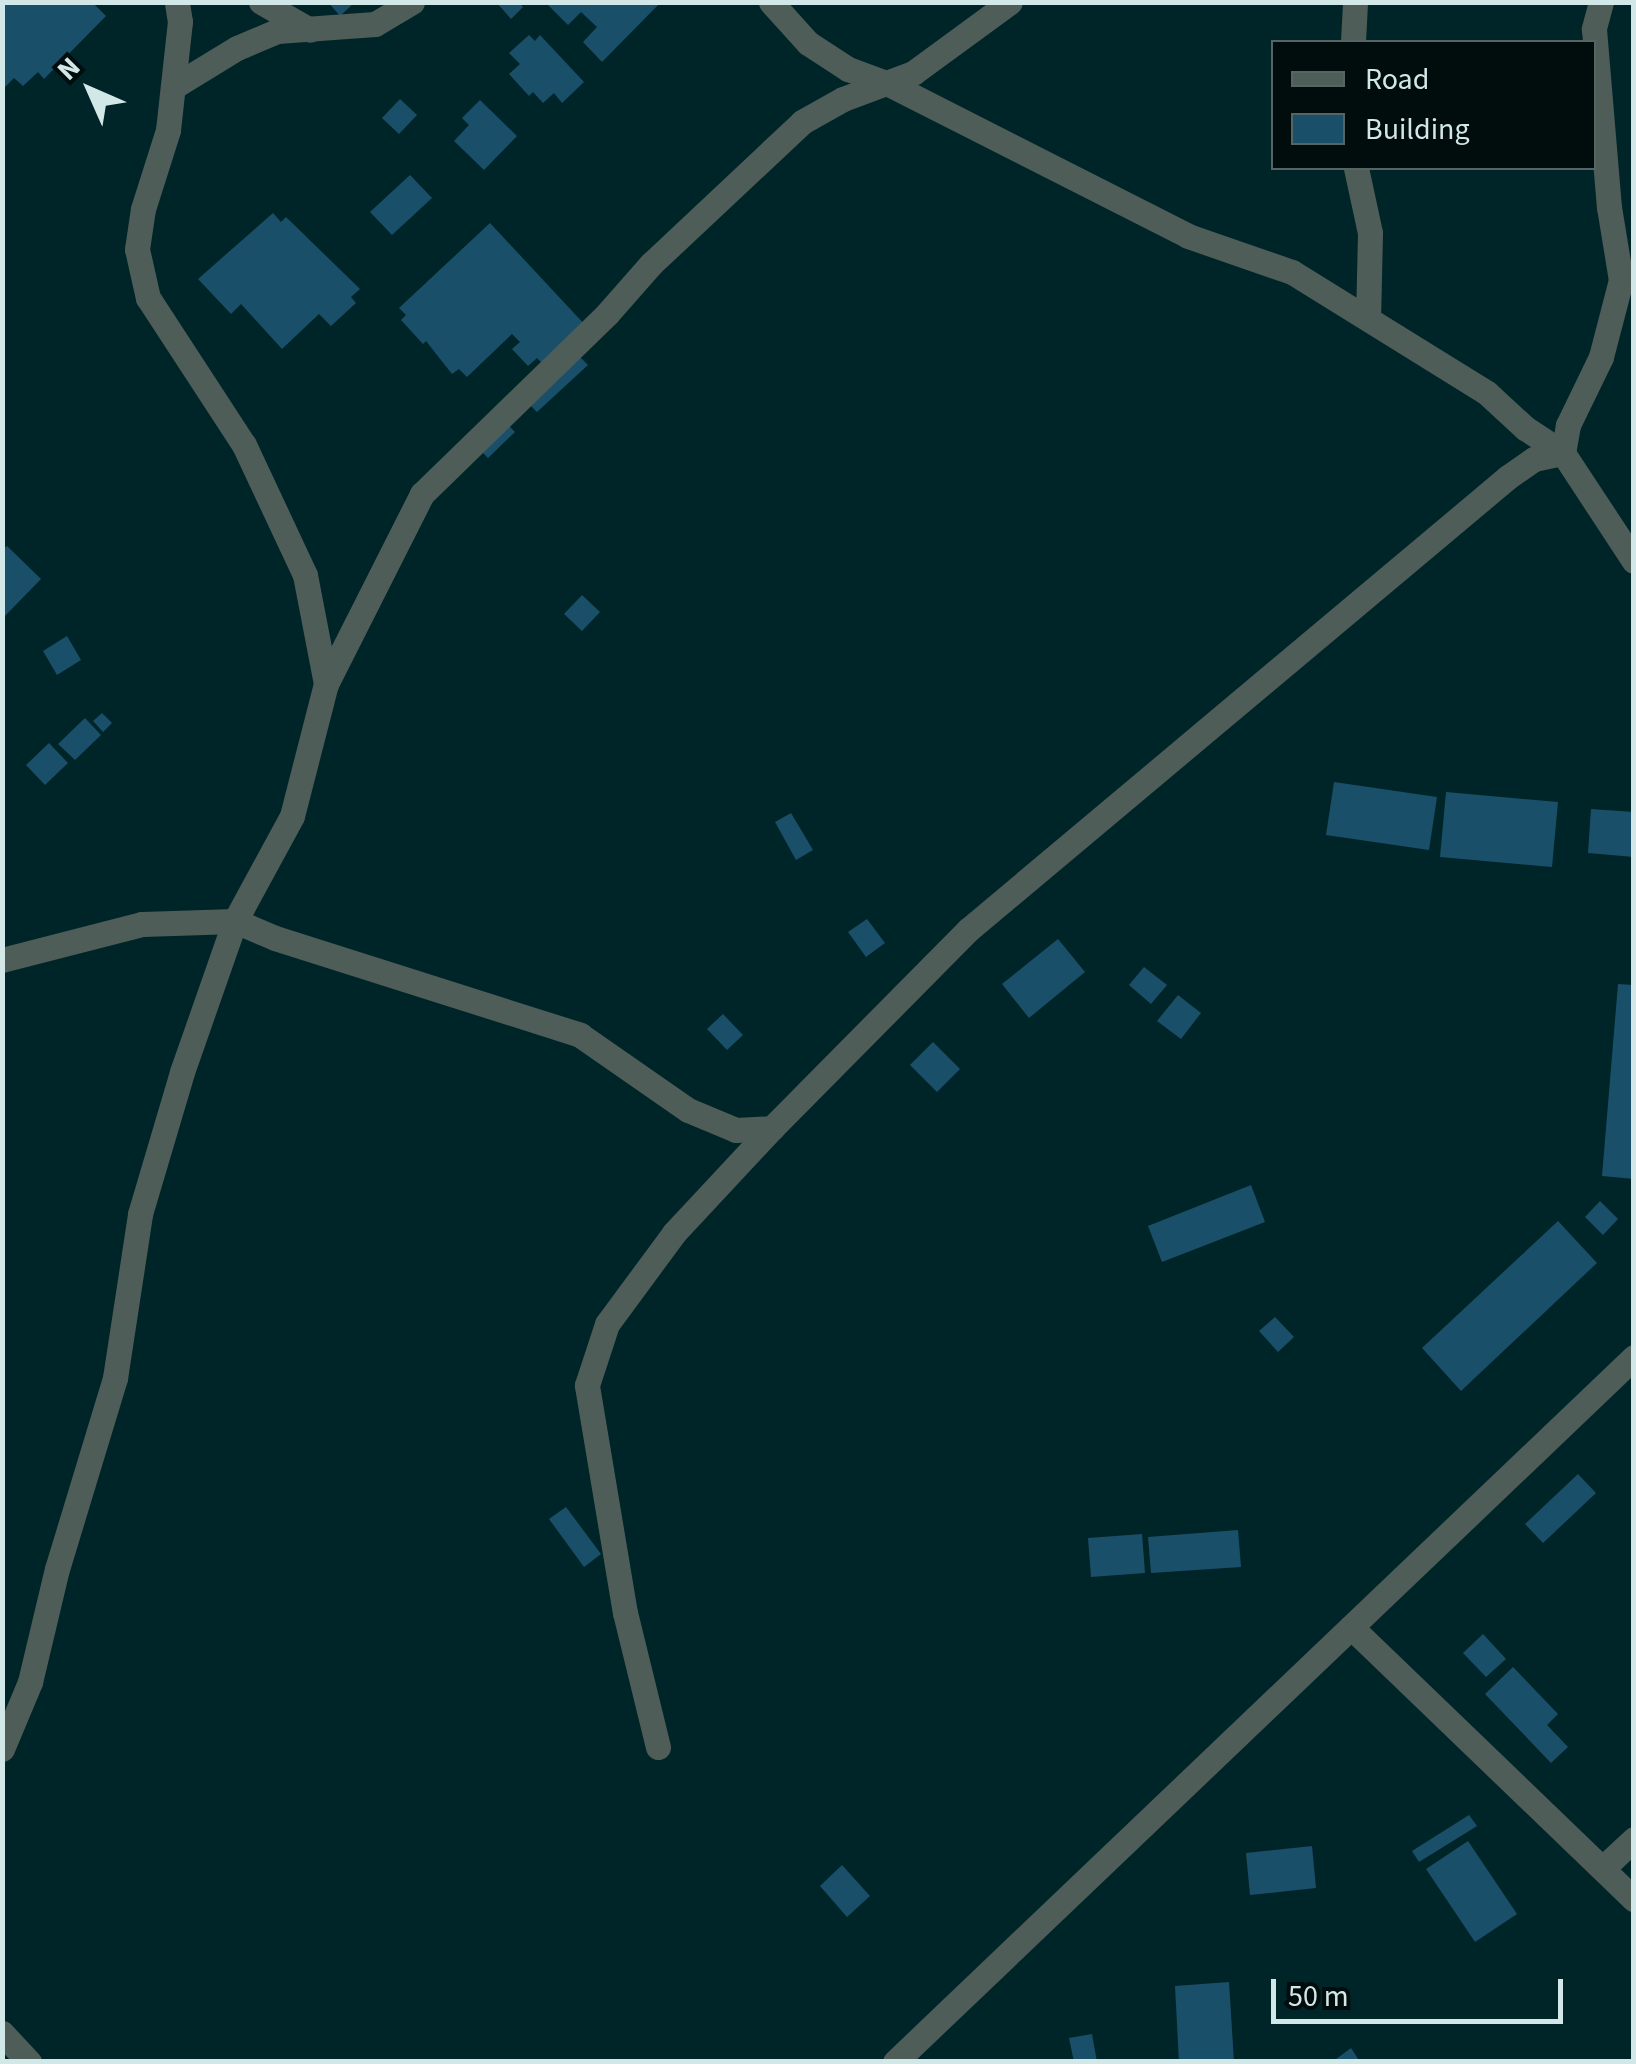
<!DOCTYPE html>
<style>
body{margin:0}
#map{position:relative;width:1636px;height:2064px;overflow:hidden;background:#002528;font-family:"Source Sans 3",sans-serif}
div>[style]{position:absolute}
.building>*{inset:0;background:#1a4f69}
.street>*{height:25px;margin:-12.5px;padding:0 12.5px;transform-origin:12.5px;border-radius:12.5px;background:#4f5d58}
span{translate:-50% -50%;white-space:nowrap;text-align:center;line-height:1.15;-webkit-text-stroke:10px #010c0d;paint-order:stroke}
.frame{position:absolute;inset:0;border:5px solid #d2e7e8;pointer-events:none}
.legend{position:absolute;left:1271px;top:40px;width:325px;height:130px;box-sizing:border-box;background:#010c0d;border:2px solid #556465;margin:0;padding:12px 18px;list-style:none;font-size:30px;color:#d2e7e8}
.legend li{display:flex;align-items:center;gap:20px;height:50px}
.legend b{width:50px;border:2px solid #556465}
.north{position:absolute;left:40px;top:40px;width:100px;height:100px;-webkit-text-stroke:8px #010c0d;paint-order:stroke;rotate:315deg;font-size:28px;font-weight:700;line-height:40px;text-align:center;color:#d2e7e8}
.north::after{content:'';display:block;margin:auto;width:35px;height:45px;background:#d2e7e8;clip-path:polygon(50% 0,100% 100%,50% 72%,0 100%)}
.scale{position:absolute;left:1271px;top:1979px;width:292px;height:45px;box-sizing:border-box;border:5px solid #d2e7e8;border-top:0;padding-left:12px;font-size:30px;line-height:35px;white-space:nowrap;color:#d2e7e8;-webkit-text-stroke:8px #010c0d;paint-order:stroke}
</style>
<div id="map">
<div class="building">
<div style="clip-path:polygon(2px 2px,92px 2px,106px 16px,44px 79px,38px 72px,23px 86px,14px 78px,2px 90px)"></div>
<div style="clip-path:polygon(328px 2px,355px 2px,340px 16px)"></div>
<div style="clip-path:polygon(496px 2px,519px 2px,523px 7px,511px 19px)"></div>
<div style="clip-path:polygon(545px 2px,661px 2px,602px 62px,583px 42px,597px 27px,581px 12px,568px 25px)"></div>
<div style="clip-path:polygon(529px 35px,535px 41px,540px 35px,584px 82px,562px 103px,554px 93px,543px 103px,533px 92px,529px 96px,509px 74px,520px 64px,509px 53px)"></div>
<div style="clip-path:polygon(400px 99px,417px 115px,399px 134px,382px 118px)"></div>
<div style="clip-path:polygon(480px 100px,517px 136px,484px 170px,454px 141px,469px 125px,462px 118px)"></div>
<div style="clip-path:polygon(410px 175px,432px 198px,392px 235px,370px 212px)"></div>
<div style="clip-path:polygon(273px 213px,281px 222px,286px 217px,360px 289px,351px 297px,356px 303px,331px 326px,319px 314px,282px 349px,241px 304px,231px 314px,198px 279px)"></div>
<div style="clip-path:polygon(490px 223px,586px 326px,542px 363px,537px 358px,528px 366px,512px 349px,520px 342px,512px 334px,467px 377px,459px 369px,452px 374px,426px 341px,423px 344px,401px 320px,406px 315px,399px 308px)"></div>
<div style="clip-path:polygon(576px 353px,588px 365px,537px 412px,525px 400px)"></div>
<div style="clip-path:polygon(502px 419px,515px 432px,488px 458px,476px 446px)"></div>
<div style="clip-path:polygon(7px 546px,41px 579px,2px 619px,2px 550px)"></div>
<div style="clip-path:polygon(582px 595px,600px 612px,582px 631px,564px 614px)"></div>
<div style="clip-path:polygon(67px 636px,81px 660px,57px 675px,43px 651px)"></div>
<div style="clip-path:polygon(102px 713px,112px 723px,103px 732px,93px 721px)"></div>
<div style="clip-path:polygon(85px 718px,101px 735px,75px 760px,58px 744px)"></div>
<div style="clip-path:polygon(49px 743px,68px 763px,45px 785px,26px 765px)"></div>
<div style="clip-path:polygon(1334px 782px,1437px 797px,1429px 850px,1326px 835px)"></div>
<div style="clip-path:polygon(1446px 792px,1558px 802px,1552px 867px,1440px 857px)"></div>
<div style="clip-path:polygon(1591px 809px,1634px 812px,1634px 857px,1588px 853px)"></div>
<div style="clip-path:polygon(791px 813px,813px 850px,796px 860px,775px 822px)"></div>
<div style="clip-path:polygon(867px 919px,885px 943px,866px 957px,848px 932px)"></div>
<div style="clip-path:polygon(1058px 939px,1085px 972px,1029px 1018px,1002px 984px)"></div>
<div style="clip-path:polygon(1144px 967px,1167px 985px,1151px 1004px,1129px 985px)"></div>
<div style="clip-path:polygon(1618px 984px,1634px 985px,1634px 1179px,1602px 1176px)"></div>
<div style="clip-path:polygon(1178px 995px,1201px 1013px,1181px 1039px,1157px 1021px)"></div>
<div style="clip-path:polygon(723px 1014px,743px 1035px,727px 1050px,707px 1029px)"></div>
<div style="clip-path:polygon(933px 1042px,960px 1069px,937px 1092px,910px 1065px)"></div>
<div style="clip-path:polygon(1251px 1185px,1265px 1222px,1162px 1262px,1148px 1226px)"></div>
<div style="clip-path:polygon(1600px 1201px,1618px 1219px,1603px 1235px,1585px 1217px)"></div>
<div style="clip-path:polygon(1558px 1221px,1597px 1263px,1461px 1391px,1422px 1348px)"></div>
<div style="clip-path:polygon(1275px 1317px,1294px 1337px,1278px 1352px,1259px 1331px)"></div>
<div style="clip-path:polygon(1578px 1474px,1596px 1493px,1543px 1543px,1525px 1524px)"></div>
<div style="clip-path:polygon(566px 1507px,601px 1554px,584px 1567px,549px 1519px)"></div>
<div style="clip-path:polygon(1238px 1530px,1241px 1567px,1151px 1573px,1148px 1537px)"></div>
<div style="clip-path:polygon(1142px 1534px,1145px 1573px,1091px 1577px,1088px 1538px)"></div>
<div style="clip-path:polygon(1483px 1634px,1506px 1659px,1486px 1677px,1463px 1653px)"></div>
<div style="clip-path:polygon(1513px 1667px,1558px 1714px,1547px 1725px,1568px 1747px,1551px 1763px,1485px 1694px)"></div>
<div style="clip-path:polygon(1469px 1815px,1477px 1826px,1419px 1862px,1412px 1851px)"></div>
<div style="clip-path:polygon(1468px 1841px,1517px 1914px,1475px 1942px,1426px 1869px)"></div>
<div style="clip-path:polygon(1312px 1846px,1316px 1888px,1250px 1895px,1246px 1853px)"></div>
<div style="clip-path:polygon(842px 1865px,870px 1896px,847px 1917px,820px 1886px)"></div>
<div style="clip-path:polygon(1229px 1982px,1234px 2062px,1179px 2062px,1175px 1986px)"></div>
<div style="clip-path:polygon(1092px 2034px,1097px 2062px,1074px 2062px,1069px 2038px)"></div>
<div style="clip-path:polygon(1351px 2048px,1360px 2062px,1332px 2062px)"></div>
</div>
<div class="street">
<div style="left:261px;top:2px;width:56px;rotate:29.7deg"></div>
<div style="left:771px;top:2px;width:55px;rotate:47.9deg"></div>
<div style="left:808px;top:43px;width:48px;rotate:33deg"></div>
<div style="left:848px;top:69px;width:44px;rotate:20.1deg"></div>
<div style="left:889px;top:84px;width:335px;rotate:26.9deg"></div>
<div style="left:1188px;top:236px;width:110px;rotate:19.1deg"></div>
<div style="left:1292px;top:272px;width:229px;rotate:31.8deg"></div>
<div style="left:1487px;top:393px;width:52px;rotate:42.6deg"></div>
<div style="left:1525px;top:428px;width:45px;rotate:33.3deg"></div>
<div style="left:1601px;top:2px;width:28px;rotate:105deg"></div>
<div style="left:1594px;top:29px;width:179px;rotate:85.2deg"></div>
<div style="left:1609px;top:207px;width:74px;rotate:80.7deg"></div>
<div style="left:1621px;top:280px;width:80px;rotate:104.6deg"></div>
<div style="left:1601px;top:357px;width:76px;rotate:115.9deg"></div>
<div style="left:1568px;top:425px;width:28px;rotate:100deg"></div>
<div style="left:1563px;top:453px;width:129px;rotate:56.7deg"></div>
<div style="left:1353px;top:42px;width:40px;rotate:-87.1deg"></div>
<div style="left:173px;top:87px;width:75px;rotate:-31.4deg"></div>
<div style="left:237px;top:48px;width:43px;rotate:-23deg"></div>
<div style="left:277px;top:31px;width:98px;rotate:-4.1deg"></div>
<div style="left:375px;top:24px;width:43px;rotate:-30.7deg"></div>
<div style="left:1356px;top:168px;width:66px;rotate:77.8deg"></div>
<div style="left:1370px;top:233px;width:85px;rotate:91.3deg"></div>
<div style="left:326px;top:684px;width:213px;rotate:-63.2deg"></div>
<div style="left:422px;top:494px;width:258px;rotate:-44.2deg"></div>
<div style="left:607px;top:314px;width:67px;rotate:-48.7deg"></div>
<div style="left:651px;top:264px;width:207px;rotate:-43.2deg"></div>
<div style="left:802px;top:122px;width:47px;rotate:-29.3deg"></div>
<div style="left:843px;top:99px;width:75px;rotate:-20.4deg"></div>
<div style="left:913px;top:73px;width:120px;rotate:-36.2deg"></div>
<div style="left:2px;top:960px;width:145px;rotate:-14.4deg"></div>
<div style="left:142px;top:924px;width:93px;rotate:-1.8deg"></div>
<div style="left:235px;top:921px;width:43px;rotate:23deg"></div>
<div style="left:275px;top:938px;width:320px;rotate:17.6deg"></div>
<div style="left:580px;top:1035px;width:131px;rotate:34.8deg"></div>
<div style="left:688px;top:1110px;width:52px;rotate:22.6deg"></div>
<div style="left:736px;top:1130px;width:36px;rotate:-3deg"></div>
<div style="left:772px;top:1128px;width:279px;rotate:-45.3deg"></div>
<div style="left:968px;top:930px;width:705px;rotate:-39.99deg"></div>
<div style="left:1508px;top:477px;width:32px;rotate:-35deg"></div>
<div style="left:1534px;top:459px;width:30px;rotate:-12deg"></div>
<div style="left:1351px;top:1627px;width:393px;rotate:43.9deg"></div>
<div style="left:658px;top:1747px;width:138px;rotate:-103.8deg"></div>
<div style="left:625px;top:1613px;width:231px;rotate:-99.5deg"></div>
<div style="left:587px;top:1385px;width:64px;rotate:-71.8deg"></div>
<div style="left:607px;top:1324px;width:113px;rotate:-53.6deg"></div>
<div style="left:674px;top:1233px;width:144px;rotate:-47deg"></div>
<div style="left:2px;top:1749px;width:73px;rotate:-67.3deg"></div>
<div style="left:30px;top:1682px;width:116px;rotate:-76.6deg"></div>
<div style="left:57px;top:1569px;width:200px;rotate:-73.1deg"></div>
<div style="left:115px;top:1378px;width:166px;rotate:-81.3deg"></div>
<div style="left:140px;top:1214px;width:148px;rotate:-73.5deg"></div>
<div style="left:182px;top:1072px;width:160px;rotate:-70.7deg"></div>
<div style="left:235px;top:921px;width:119px;rotate:-61.5deg"></div>
<div style="left:292px;top:816px;width:136px;rotate:-75.6deg"></div>
<div style="left:326px;top:684px;width:111px;rotate:-100.9deg"></div>
<div style="left:305px;top:575px;width:144px;rotate:-115.1deg"></div>
<div style="left:244px;top:445px;width:176px;rotate:-123.1deg"></div>
<div style="left:148px;top:298px;width:50px;rotate:-102.7deg"></div>
<div style="left:137px;top:249px;width:40px;rotate:-81.5deg"></div>
<div style="left:143px;top:209px;width:83px;rotate:-72.4deg"></div>
<div style="left:168px;top:130px;width:109px;rotate:-83.7deg"></div>
<div style="left:180px;top:22px;width:20px;rotate:-99deg"></div>
<div style="left:1603px;top:1868px;width:42px;rotate:-43.1deg"></div>
<div style="left:2px;top:2033px;width:40px;rotate:47deg"></div>
<div style="left:895px;top:2062px;width:1021px;rotate:-43.65deg"></div>
</div>
<div class="frame"></div>
<ul class="legend">
<li><b style="height:12px;background:#4f5d58"></b>Road</li>
<li><b style="height:28px;background:#1a4f69"></b>Building</li>
</ul>
<div class="north">N</div>
<div class="scale">50 m</div>
</div>
